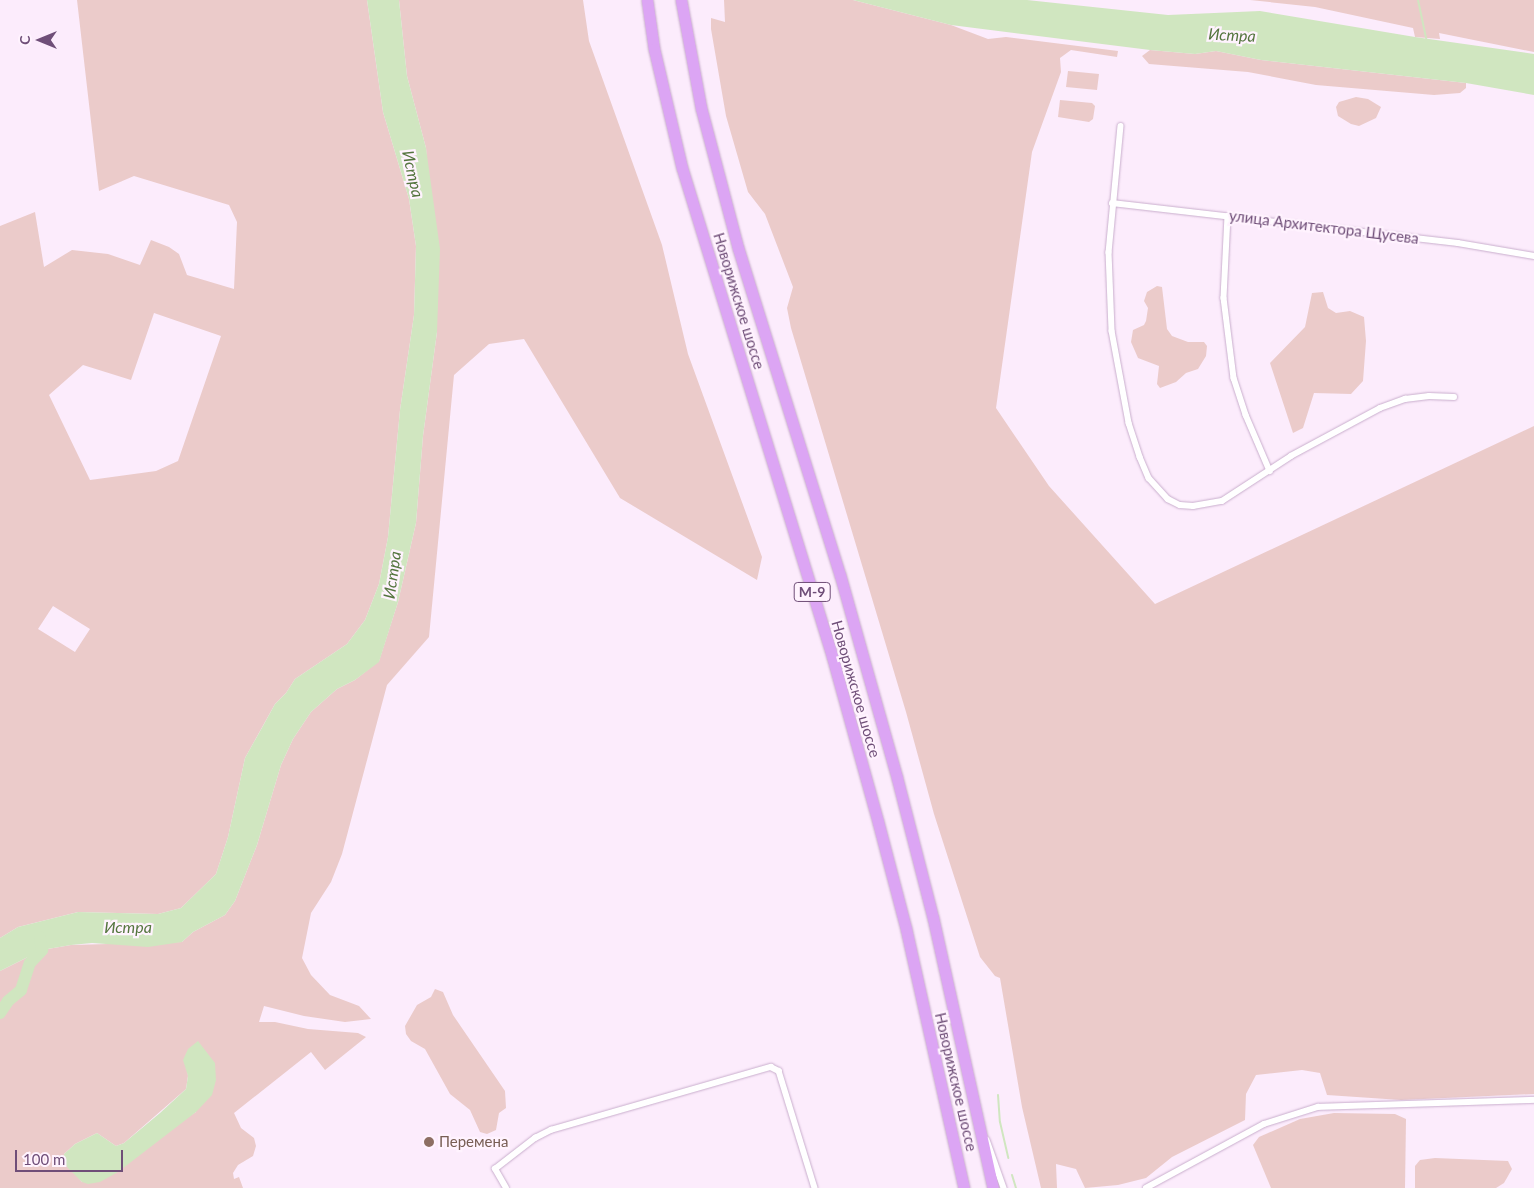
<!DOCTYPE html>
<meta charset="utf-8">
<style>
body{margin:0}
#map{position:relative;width:1534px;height:1188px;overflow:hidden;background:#fcecfc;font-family:Lato,sans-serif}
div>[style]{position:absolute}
.green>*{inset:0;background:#ebcbca}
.water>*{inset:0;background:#d0e6c0}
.stream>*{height:2px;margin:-1px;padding:0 1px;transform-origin:1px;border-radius:1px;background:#d0e6c0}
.river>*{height:12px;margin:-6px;padding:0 6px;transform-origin:6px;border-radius:6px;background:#d0e6c0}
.roads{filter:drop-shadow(0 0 1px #c9aecd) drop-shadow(0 0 1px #c9aecd)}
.minor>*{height:5.5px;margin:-2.75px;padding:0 2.75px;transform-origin:2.75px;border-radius:2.75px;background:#fff}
.motorway>*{height:11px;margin:-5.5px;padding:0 5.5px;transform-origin:5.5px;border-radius:5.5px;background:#dca5f4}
.dots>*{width:14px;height:14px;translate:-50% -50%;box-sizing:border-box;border:2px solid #fff3fe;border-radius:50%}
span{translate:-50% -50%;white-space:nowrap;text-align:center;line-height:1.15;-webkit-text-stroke:4.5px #fff3fe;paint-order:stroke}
.shield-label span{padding:1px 4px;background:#fff3fe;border:1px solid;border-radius:4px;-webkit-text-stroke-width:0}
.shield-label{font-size:14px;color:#6f4e78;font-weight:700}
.street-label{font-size:15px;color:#6f4e78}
.education-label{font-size:15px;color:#785e54}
.left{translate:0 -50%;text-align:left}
.water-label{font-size:16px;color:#54753e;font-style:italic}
.north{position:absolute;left:15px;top:15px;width:50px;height:50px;-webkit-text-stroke:4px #fff3fe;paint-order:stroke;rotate:270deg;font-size:14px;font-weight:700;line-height:20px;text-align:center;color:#6f4e78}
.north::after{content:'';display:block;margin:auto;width:18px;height:22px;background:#6f4e78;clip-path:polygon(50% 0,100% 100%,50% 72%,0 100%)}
.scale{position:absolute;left:15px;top:1150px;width:108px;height:22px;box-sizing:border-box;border:2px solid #6f4e78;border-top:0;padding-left:6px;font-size:15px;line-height:18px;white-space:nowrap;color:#6f4e78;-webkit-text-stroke:4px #fff3fe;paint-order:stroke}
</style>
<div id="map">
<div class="green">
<div style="clip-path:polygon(evenodd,77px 0,367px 0,383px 112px,409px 199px,416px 246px,414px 315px,400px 410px,388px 537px,379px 584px,365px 620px,347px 644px,295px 679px,286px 693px,275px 704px,245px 758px,228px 837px,216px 874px,181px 908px,158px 914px,78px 912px,18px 927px,0 938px,0 226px,35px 212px,44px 267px,72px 250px,108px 254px,140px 265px,151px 240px,169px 247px,179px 254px,187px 275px,234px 289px,237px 222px,229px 205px,134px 176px,99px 191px,77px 0,154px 313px,221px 336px,178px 461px,156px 471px,90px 480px,49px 395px,83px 365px,131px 380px,154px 313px,77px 0,53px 606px,90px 629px,75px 652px,38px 629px,53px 606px)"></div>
<div style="clip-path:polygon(evenodd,399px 0,583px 0,589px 41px,662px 245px,688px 354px,762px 557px,757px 580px,620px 498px,524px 339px,489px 344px,454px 375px,429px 637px,387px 685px,342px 854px,331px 882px,311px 913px,302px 958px,311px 975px,330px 995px,359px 1006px,371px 1019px,345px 1022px,304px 1016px,264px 1006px,259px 1022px,275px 1022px,308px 1029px,358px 1033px,366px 1037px,325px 1070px,311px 1052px,234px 1113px,241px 1128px,254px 1138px,256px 1146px,253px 1156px,238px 1165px,233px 1173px,234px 1179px,239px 1177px,243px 1188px,0 1188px,0 971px,42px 950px,71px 945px,182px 942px,193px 932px,225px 915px,235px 901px,257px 845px,281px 765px,293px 739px,311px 712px,337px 689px,355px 680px,379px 661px,398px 602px,416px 523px,423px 436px,437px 332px,426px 148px,407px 76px,399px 0,187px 1068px,196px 1112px,82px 1182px,64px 1160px,64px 1154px,75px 1144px,97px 1133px,116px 1146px,124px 1143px,186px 1089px,188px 1076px,187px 1068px)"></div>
<div style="clip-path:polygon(724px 0,853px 0,951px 25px,988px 39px,1006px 37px,1118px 51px,1117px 57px,1071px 50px,1060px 58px,1061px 72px,1032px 152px,996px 408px,1049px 486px,1155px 604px,1534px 426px,1534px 1094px,1401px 1100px,1327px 1095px,1320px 1073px,1302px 1070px,1256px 1075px,1246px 1094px,1245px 1120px,1172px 1157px,1146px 1178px,1118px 1185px,1085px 1188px,1076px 1169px,1056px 1164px,1057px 1188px,1041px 1188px,1022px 1107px,1000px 978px,995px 976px,980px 957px,934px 814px,906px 712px,791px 328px,787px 308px,793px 287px,765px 214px,748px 192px,726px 116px,711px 29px,711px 18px,725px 22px)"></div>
<div style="clip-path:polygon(1250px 0,1534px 0,1534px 52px,1439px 33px,1440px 39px,1415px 37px,1413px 28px,1315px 7px)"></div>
<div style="clip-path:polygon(1150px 50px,1195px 54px,1216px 51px,1261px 60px,1466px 83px,1466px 88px,1460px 93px,1434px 95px,1316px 85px,1248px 72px,1149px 64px,1142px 56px)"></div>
<div style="clip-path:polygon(1068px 71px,1099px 74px,1097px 90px,1066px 87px)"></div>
<div style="clip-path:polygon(1356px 97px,1368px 99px,1381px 107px,1376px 118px,1359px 126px,1351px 124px,1338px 116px,1336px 107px,1339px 102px)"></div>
<div style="clip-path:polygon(1060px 100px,1092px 103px,1095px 106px,1093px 119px,1089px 122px,1058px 117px)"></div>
<div style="clip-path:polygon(1157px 286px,1162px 287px,1167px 329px,1172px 336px,1188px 342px,1204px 342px,1207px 346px,1206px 356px,1198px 369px,1186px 373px,1176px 382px,1160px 388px,1157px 384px,1159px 366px,1138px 358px,1131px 342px,1133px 330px,1144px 325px,1146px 321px,1148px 308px,1144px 301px,1147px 292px)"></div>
<div style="clip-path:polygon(1323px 292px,1328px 308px,1336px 313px,1350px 311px,1364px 317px,1366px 341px,1363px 381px,1351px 394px,1314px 393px,1303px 428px,1293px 433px,1270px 363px,1305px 327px,1312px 293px)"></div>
<div style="clip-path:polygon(435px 989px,443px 992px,453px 1015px,505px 1091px,506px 1108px,499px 1113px,496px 1130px,487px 1134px,480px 1132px,470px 1110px,450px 1094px,425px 1049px,411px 1041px,406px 1034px,405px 1026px,417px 1005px,431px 997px)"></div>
<div style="clip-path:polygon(1334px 1113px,1395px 1114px,1406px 1119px,1405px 1188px,1271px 1188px,1253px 1145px,1259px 1137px,1300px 1119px)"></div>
<div style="clip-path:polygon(1435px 1158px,1508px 1161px,1512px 1169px,1504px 1183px,1496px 1188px,1415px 1188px,1415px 1166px,1420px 1160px)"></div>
</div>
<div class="water">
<div style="clip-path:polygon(367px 0,399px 0,407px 76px,426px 148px,440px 249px,437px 332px,423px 436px,416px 523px,398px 602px,379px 662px,355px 680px,337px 689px,311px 712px,293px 739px,281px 765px,257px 845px,235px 901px,225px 915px,193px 932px,182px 942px,148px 947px,92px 943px,71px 945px,42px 950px,0 971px,0 938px,18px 927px,78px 912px,158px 914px,181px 908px,216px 874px,228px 837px,245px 758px,264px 724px,275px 704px,286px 693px,295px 679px,347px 644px,365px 620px,379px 584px,388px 537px,400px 410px,414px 315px,416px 246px,409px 199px,383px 112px)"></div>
<div style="clip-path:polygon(853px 0,1027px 0,1168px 15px,1260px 11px,1415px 37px,1534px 54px,1534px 95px,1466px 83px,1261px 60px,1216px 51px,1195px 54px,1150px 50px,951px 25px)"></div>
<div style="clip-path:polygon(198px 1041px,215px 1063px,216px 1080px,212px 1095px,196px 1112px,118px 1172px,100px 1182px,88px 1184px,82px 1182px,67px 1167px,64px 1160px,64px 1154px,75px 1144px,97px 1133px,116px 1146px,124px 1143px,160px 1113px,186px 1089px,188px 1076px,183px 1060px,188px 1049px)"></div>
</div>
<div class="stream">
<div style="left:1418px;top:0;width:40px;rotate:78deg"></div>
<div style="left:998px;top:1095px;width:27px;rotate:86deg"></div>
<div style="left:1000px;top:1122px;width:37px;rotate:77deg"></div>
<div style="left:1012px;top:1175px;width:14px;rotate:73deg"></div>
</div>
<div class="river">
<div style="left:0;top:1013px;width:14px;rotate:-56deg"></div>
<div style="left:8px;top:1001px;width:17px;rotate:-40deg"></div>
<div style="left:21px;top:990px;width:28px;rotate:-72deg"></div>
<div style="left:30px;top:963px;width:18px;rotate:-47deg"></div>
<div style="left:42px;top:950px;width:13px;rotate:-99deg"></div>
</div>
<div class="roads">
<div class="minor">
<div style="left:1121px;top:126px;width:127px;rotate:95.4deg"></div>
<div style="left:1109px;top:252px;width:79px;rotate:87.8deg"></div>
<div style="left:1112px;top:331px;width:94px;rotate:79.5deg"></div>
<div style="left:1129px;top:423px;width:36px;rotate:72deg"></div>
<div style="left:1140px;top:457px;width:23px;rotate:67deg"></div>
<div style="left:1149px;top:478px;width:28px;rotate:48deg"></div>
<div style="left:1168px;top:499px;width:13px;rotate:27deg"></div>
<div style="left:1180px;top:505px;width:13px;rotate:4deg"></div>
<div style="left:1193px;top:506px;width:29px;rotate:-10deg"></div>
<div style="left:1222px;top:501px;width:82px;rotate:-33.1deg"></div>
<div style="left:1291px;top:456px;width:101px;rotate:-28.3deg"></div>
<div style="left:1380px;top:408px;width:27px;rotate:-20deg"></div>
<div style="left:1405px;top:399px;width:24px;rotate:-7deg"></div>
<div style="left:1429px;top:396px;width:25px;rotate:2deg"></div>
<div style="left:1112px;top:203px;width:348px;rotate:6.6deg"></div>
<div style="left:1458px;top:243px;width:77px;rotate:9.7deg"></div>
<div style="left:1228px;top:216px;width:82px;rotate:92.8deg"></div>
<div style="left:1224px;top:298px;width:81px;rotate:82.9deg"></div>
<div style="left:1234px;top:378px;width:39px;rotate:72deg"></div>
<div style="left:1246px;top:415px;width:61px;rotate:66.8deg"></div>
<div style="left:987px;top:1140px;width:51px;rotate:70.5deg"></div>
<div style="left:506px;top:1188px;width:22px;rotate:-120deg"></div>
<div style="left:495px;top:1169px;width:51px;rotate:-37.8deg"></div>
<div style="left:535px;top:1138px;width:18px;rotate:-27deg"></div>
<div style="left:551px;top:1130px;width:229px;rotate:-16deg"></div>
<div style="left:771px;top:1067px;width:9px;rotate:27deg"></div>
<div style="left:779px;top:1071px;width:122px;rotate:72.9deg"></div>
<div style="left:1146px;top:1188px;width:134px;rotate:-28.5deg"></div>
<div style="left:1264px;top:1124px;width:57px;rotate:-17.5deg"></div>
<div style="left:1318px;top:1107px;width:216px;rotate:-1.9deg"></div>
</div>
<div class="motorway">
<div style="left:647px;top:0;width:49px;rotate:81.9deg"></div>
<div style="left:654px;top:49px;width:122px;rotate:76.8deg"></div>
<div style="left:682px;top:168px;width:511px;rotate:72.91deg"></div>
<div style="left:832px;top:656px;width:172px;rotate:74.5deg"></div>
<div style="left:878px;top:822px;width:111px;rotate:75.3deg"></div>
<div style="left:906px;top:929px;width:265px;rotate:77.4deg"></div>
<div style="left:681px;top:0;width:110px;rotate:79.5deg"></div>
<div style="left:701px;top:108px;width:145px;rotate:75.2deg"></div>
<div style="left:738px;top:248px;width:343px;rotate:72.7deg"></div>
<div style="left:840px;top:575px;width:211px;rotate:74.3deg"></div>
<div style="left:897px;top:778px;width:145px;rotate:75.6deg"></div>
<div style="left:933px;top:918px;width:277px;rotate:77.5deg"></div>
</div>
</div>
<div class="dots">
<div style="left:429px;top:1142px;background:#8d6e63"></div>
</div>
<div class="shield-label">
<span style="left:812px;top:592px">М-9</span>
</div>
<div class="street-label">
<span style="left:1324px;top:227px;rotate:7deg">улица Архитектора Щусева</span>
<span style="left:739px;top:301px;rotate:73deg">Новорижское шоссе</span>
<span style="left:856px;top:689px;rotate:74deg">Новорижское шоссе</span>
<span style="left:956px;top:1082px;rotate:77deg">Новорижское шоссе</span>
</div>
<div class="education-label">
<span class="left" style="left:439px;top:1142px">Перемена</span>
</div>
<div class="water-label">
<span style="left:1232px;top:35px;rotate:3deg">Истра</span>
<span style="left:413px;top:174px;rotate:77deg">Истра</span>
<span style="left:392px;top:575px;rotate:-82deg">Истра</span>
<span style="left:128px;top:927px">Истра</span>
</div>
<div class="north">С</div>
<div class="scale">100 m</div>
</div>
